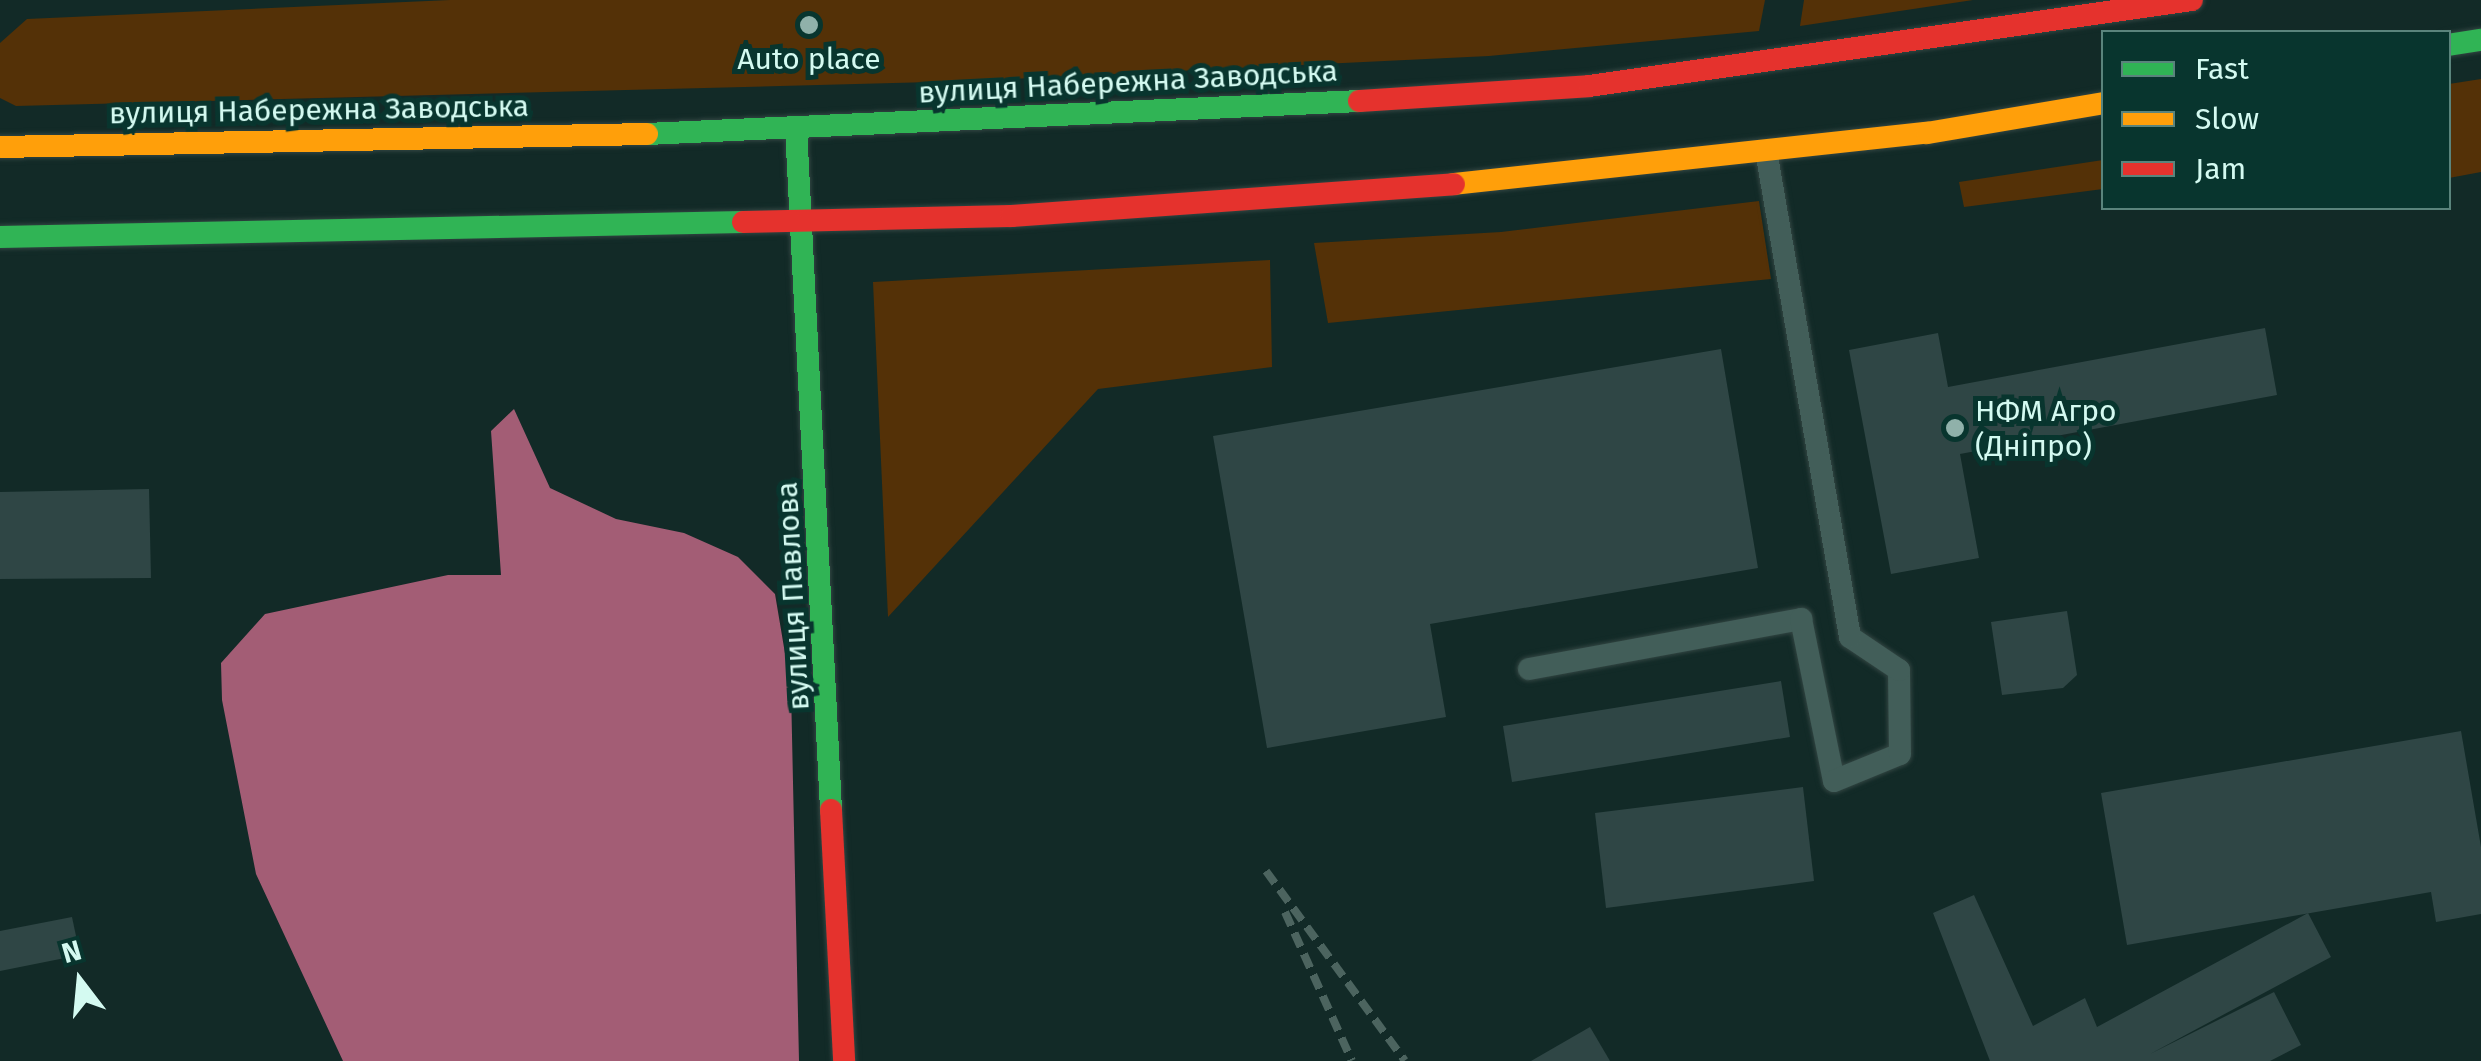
<!DOCTYPE html>
<meta charset="utf-8">
<style>
body{margin:0}
#map{position:relative;width:2481px;height:1061px;overflow:hidden;background:#122a27;font-family:"Fira Sans",sans-serif}
div>[style]{position:absolute}
.green>*{inset:0;background:#543107}
.water>*{inset:0;background:#a35d75}
.building>*{inset:0;background:#2f4645}
.roads{filter:drop-shadow(0 0 2px #324542) drop-shadow(0 0 2px #324542)}
.lane>*{height:22px;margin:-11px;padding:0 11px;transform-origin:11px;border-radius:11px;background:#425e59}
.fast>*{height:22px;margin:-11px;padding:0 11px;transform-origin:11px;border-radius:11px;background:#30b455}
.slow>*{height:22px;margin:-11px;padding:0 11px;transform-origin:11px;border-radius:11px;background:#ff9f0a}
.jam>*{height:22px;margin:-11px;padding:0 11px;transform-origin:11px;border-radius:11px;background:#e5322d}
.rail>*{height:8px;margin-top:-4px;transform-origin:0;background:repeating-linear-gradient(90deg,#4c645f 0 15px,transparent 0 23px)}
.dots>*{width:28px;height:28px;translate:-50% -50%;box-sizing:border-box;border:5px solid #08352e;border-radius:50%}
span{translate:-50% -50%;white-space:nowrap;text-align:center;line-height:1.15;-webkit-text-stroke:10px #08352e;paint-order:stroke}
.poi-label{font-size:30px;color:#d4faf1}
.left{translate:0 -50%;text-align:left}
.street-label{font-size:30px;color:#d4faf1}
.legend{position:absolute;left:2101px;top:30px;width:350px;height:180px;box-sizing:border-box;background:#08352e;border:2px solid #5a847c;margin:0;padding:12px 18px;list-style:none;font-size:30px;color:#d4faf1}
.legend li{display:flex;align-items:center;gap:20px;height:50px}
.legend b{width:50px;border:2px solid #5a847c}
.north{position:absolute;left:30px;top:931px;width:100px;height:100px;-webkit-text-stroke:8px #08352e;paint-order:stroke;rotate:344deg;font-size:28px;font-weight:700;line-height:40px;text-align:center;color:#d4faf1}
.north::after{content:'';display:block;margin:auto;width:35px;height:45px;background:#d4faf1;clip-path:polygon(50% 0,100% 100%,50% 72%,0 100%)}
</style>
<div id="map">
<div class="green">
<div style="clip-path:polygon(450px 0,1765px 0,1759px 31px,1489px 56px,969px 81px,16px 106px,0 98px,0 43px,27px 19px)"></div>
<div style="clip-path:polygon(1804px 0,1973px 0,1800px 26px)"></div>
<div style="clip-path:polygon(2481px 79px,2481px 172px,2449px 178px,2449px 84px)"></div>
<div style="clip-path:polygon(2103px 160px,2103px 189px,1964px 207px,1959px 182px)"></div>
<div style="clip-path:polygon(1759px 201px,1771px 279px,1328px 323px,1314px 243px,1501px 232px)"></div>
<div style="clip-path:polygon(1270px 260px,1272px 367px,1098px 389px,888px 617px,873px 282px)"></div>
</div>
<div class="water">
<div style="clip-path:polygon(514px 409px,550px 488px,616px 519px,684px 533px,738px 557px,775px 594px,791px 689px,799px 1061px,343px 1061px,256px 874px,222px 700px,221px 663px,265px 614px,448px 575px,501px 575px,491px 431px)"></div>
</div>
<div class="building">
<div style="clip-path:polygon(2265px 328px,2277px 395px,1960px 454px,1979px 558px,1891px 574px,1849px 350px,1938px 333px,1948px 387px)"></div>
<div style="clip-path:polygon(1721px 349px,1758px 568px,1430px 624px,1446px 717px,1267px 748px,1213px 436px)"></div>
<div style="clip-path:polygon(149px 489px,151px 578px,0 579px,0 492px)"></div>
<div style="clip-path:polygon(2067px 611px,2077px 675px,2063px 688px,2002px 695px,1991px 622px)"></div>
<div style="clip-path:polygon(1781px 681px,1790px 737px,1512px 782px,1503px 726px)"></div>
<div style="clip-path:polygon(2461px 731px,2481px 847px,2481px 914px,2436px 922px,2431px 892px,2127px 945px,2101px 793px)"></div>
<div style="clip-path:polygon(1803px 787px,1814px 881px,1606px 908px,1595px 813px)"></div>
<div style="clip-path:polygon(1974px 895px,2033px 1026px,2085px 998px,2097px 1027px,2308px 913px,2331px 957px,2150px 1054px,2274px 992px,2301px 1045px,2270px 1061px,1990px 1061px,1933px 913px)"></div>
<div style="clip-path:polygon(72px 917px,80px 955px,0 971px,0 931px)"></div>
<div style="clip-path:polygon(1590px 1027px,1610px 1061px,1531px 1061px)"></div>
</div>
<div class="roads">
<div class="lane">
<div style="left:1529px;top:669px;width:277px;rotate:-10.4deg"></div>
<div style="left:1801px;top:619px;width:165px;rotate:78.5deg"></div>
<div style="left:1834px;top:781px;width:71px;rotate:-22.2deg"></div>
<div style="left:1900px;top:754px;width:84px;rotate:-90.7deg"></div>
<div style="left:1899px;top:670px;width:59px;rotate:-146deg"></div>
<div style="left:1850px;top:637px;width:491px;rotate:-99.8deg"></div>
</div>
<div class="fast">
<div style="left:2448px;top:45px;width:33px;rotate:-9deg"></div>
<div style="left:796px;top:128px;width:683px;rotate:87.06deg"></div>
<div style="left:647px;top:134px;width:713px;rotate:-2.65deg"></div>
<div style="left:0;top:237px;width:743px;rotate:-1.16deg"></div>
</div>
<div class="slow">
<div style="left:0;top:147px;width:647px;rotate:-1.15deg"></div>
<div style="left:1454px;top:184px;width:476px;rotate:-6.2deg"></div>
<div style="left:1927px;top:133px;width:180px;rotate:-9.6deg"></div>
</div>
<div class="jam">
<div style="left:1359px;top:101px;width:230px;rotate:-3.7deg"></div>
<div style="left:1589px;top:86px;width:609px;rotate:-8.12deg"></div>
<div style="left:743px;top:222px;width:269px;rotate:-1.3deg"></div>
<div style="left:1012px;top:216px;width:443px;rotate:-4.1deg"></div>
<div style="left:831px;top:810px;width:251px;rotate:87deg"></div>
</div>
</div>
<div class="rail">
<div style="left:1266px;top:871px;width:235px;rotate:53.8deg"></div>
<div style="left:1285px;top:912px;width:163px;rotate:65.8deg"></div>
</div>
<div class="dots">
<div style="left:809px;top:25px;background:#90b1aa"></div>
<div style="left:1955px;top:428px;background:#90b1aa"></div>
</div>
<div class="poi-label">
<span style="left:809px;top:59px">Auto place</span>
<span class="left" style="left:1975px;top:428px">НФМ Агро<br>(Дніпро)</span>
</div>
<div class="street-label">
<span style="left:1128px;top:82px;rotate:-3deg">вулиця Набережна Заводська</span>
<span style="left:319px;top:110px;rotate:-1deg">вулиця Набережна Заводська</span>
<span style="left:793px;top:596px;rotate:-93deg">вулиця Павлова</span>
</div>
<ul class="legend">
<li><b style="height:12px;background:#30b455"></b>Fast</li>
<li><b style="height:12px;background:#ff9f0a"></b>Slow</li>
<li><b style="height:12px;background:#e5322d"></b>Jam</li>
</ul>
<div class="north">N</div>
</div>
